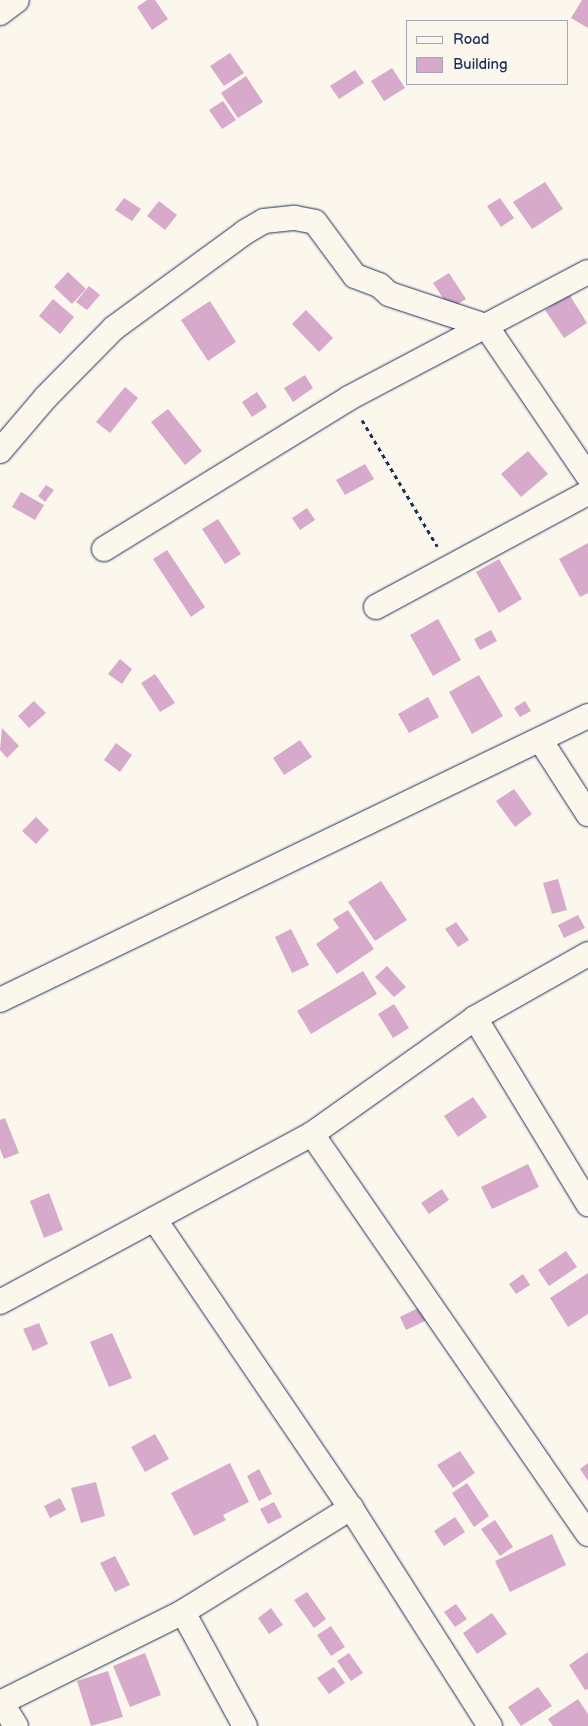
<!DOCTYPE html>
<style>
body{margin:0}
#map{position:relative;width:588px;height:1726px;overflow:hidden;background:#fbf7ec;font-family:"Balsamiq Sans",sans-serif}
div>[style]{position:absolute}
.building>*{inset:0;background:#d7a9ca}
.path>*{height:3px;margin-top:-1.5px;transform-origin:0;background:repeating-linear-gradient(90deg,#1b2f5e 0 4px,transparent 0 8px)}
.roads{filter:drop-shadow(0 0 1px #1b2f5e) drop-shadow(0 0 1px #1b2f5e)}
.street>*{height:24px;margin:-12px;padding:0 12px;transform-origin:12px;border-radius:12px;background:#fbf7ec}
span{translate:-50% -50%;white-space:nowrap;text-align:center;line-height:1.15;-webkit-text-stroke:4px #fbf7ec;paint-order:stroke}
.legend{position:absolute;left:406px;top:20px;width:162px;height:65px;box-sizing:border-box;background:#fbf7ec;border:1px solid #a1a7b3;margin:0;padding:6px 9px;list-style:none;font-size:15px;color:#1b2f5e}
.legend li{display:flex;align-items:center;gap:10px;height:25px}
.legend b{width:25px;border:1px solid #a1a7b3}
</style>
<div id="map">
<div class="building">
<div style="clip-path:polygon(147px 0,155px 0,168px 19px,152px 30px,137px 7px)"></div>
<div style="clip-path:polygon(582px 0,588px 0,588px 28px,571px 18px)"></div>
<div style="clip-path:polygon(230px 53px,244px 73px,224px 86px,210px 66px)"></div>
<div style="clip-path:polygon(392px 68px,405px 88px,384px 101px,371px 81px)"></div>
<div style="clip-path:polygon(355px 70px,364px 83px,339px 99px,330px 86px)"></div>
<div style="clip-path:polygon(246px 76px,263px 102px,238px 118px,221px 93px)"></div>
<div style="clip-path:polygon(223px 101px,236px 120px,222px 129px,209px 110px)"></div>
<div style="clip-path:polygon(545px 182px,563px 209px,532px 229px,513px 202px)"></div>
<div style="clip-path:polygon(124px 198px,141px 209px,132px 221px,115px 210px)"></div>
<div style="clip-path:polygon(500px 198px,514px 218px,501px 227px,487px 206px)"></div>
<div style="clip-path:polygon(159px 201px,177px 215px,165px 230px,147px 216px)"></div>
<div style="clip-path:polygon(68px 272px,86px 289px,72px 304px,54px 287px)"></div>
<div style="clip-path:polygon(449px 273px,466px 299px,450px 309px,433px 283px)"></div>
<div style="clip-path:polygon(89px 286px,100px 295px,87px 310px,76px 302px)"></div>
<div style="clip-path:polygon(569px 294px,587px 323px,564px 338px,545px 310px)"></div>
<div style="clip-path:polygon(53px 299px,74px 317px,60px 334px,39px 316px)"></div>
<div style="clip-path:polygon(210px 301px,236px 342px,208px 361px,181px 320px)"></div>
<div style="clip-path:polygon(306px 310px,333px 338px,319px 352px,292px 324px)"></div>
<div style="clip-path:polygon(305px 375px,313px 388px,293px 402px,284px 388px)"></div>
<div style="clip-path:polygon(125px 387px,138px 398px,110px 433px,96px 422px)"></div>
<div style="clip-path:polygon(257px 392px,267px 407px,252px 417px,242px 402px)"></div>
<div style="clip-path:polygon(168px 409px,202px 451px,185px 465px,151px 422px)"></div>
<div style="clip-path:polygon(528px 451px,548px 474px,521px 497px,501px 474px)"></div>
<div style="clip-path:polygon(365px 464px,374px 479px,345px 495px,336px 480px)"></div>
<div style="clip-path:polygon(46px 485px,54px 490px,45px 502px,38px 496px)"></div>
<div style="clip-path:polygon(21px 492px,44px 505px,35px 520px,12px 507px)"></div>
<div style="clip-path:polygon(307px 508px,315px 520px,300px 530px,292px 518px)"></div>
<div style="clip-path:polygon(218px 519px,241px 554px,225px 564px,202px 529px)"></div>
<div style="clip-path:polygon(588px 543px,588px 593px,580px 597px,559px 559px)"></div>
<div style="clip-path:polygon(167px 550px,205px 607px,191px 617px,153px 559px)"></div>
<div style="clip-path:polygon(499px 559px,522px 599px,499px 613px,476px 572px)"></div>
<div style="clip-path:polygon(438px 619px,461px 660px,433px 676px,410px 635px)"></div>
<div style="clip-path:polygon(491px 630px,497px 641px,480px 650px,474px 639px)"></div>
<div style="clip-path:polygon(120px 659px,132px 669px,122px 684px,108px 674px)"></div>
<div style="clip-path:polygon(155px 674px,175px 703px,160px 712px,141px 683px)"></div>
<div style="clip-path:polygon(479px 675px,503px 716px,472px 734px,449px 692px)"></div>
<div style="clip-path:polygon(428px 697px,439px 717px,409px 733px,398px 714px)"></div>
<div style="clip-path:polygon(34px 701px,46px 713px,29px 728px,18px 716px)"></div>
<div style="clip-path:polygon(525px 701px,531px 711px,520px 717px,514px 708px)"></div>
<div style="clip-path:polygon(2px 728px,19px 746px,7px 758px,0 750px)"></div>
<div style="clip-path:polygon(300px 740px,312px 757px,284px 775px,273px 758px)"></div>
<div style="clip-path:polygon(116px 743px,132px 755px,120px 772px,104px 760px)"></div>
<div style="clip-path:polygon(514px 789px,532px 814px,515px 827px,496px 801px)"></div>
<div style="clip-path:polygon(36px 817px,49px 830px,36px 844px,22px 831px)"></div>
<div style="clip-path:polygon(558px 879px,567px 910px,552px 914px,543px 883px)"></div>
<div style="clip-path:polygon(381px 881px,407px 920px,375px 941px,348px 902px)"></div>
<div style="clip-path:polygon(348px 910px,374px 949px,337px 974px,316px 944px,339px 928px,333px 919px)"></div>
<div style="clip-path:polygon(578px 915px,585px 928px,564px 938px,558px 925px)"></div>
<div style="clip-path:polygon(456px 922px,469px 940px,458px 947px,445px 929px)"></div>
<div style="clip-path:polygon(291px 929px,309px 965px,292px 973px,275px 937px)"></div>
<div style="clip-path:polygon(387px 966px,406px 987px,394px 997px,375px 977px)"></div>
<div style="clip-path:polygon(363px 971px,377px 994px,311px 1034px,297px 1011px)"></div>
<div style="clip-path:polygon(394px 1004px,409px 1028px,393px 1038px,378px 1014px)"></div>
<div style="clip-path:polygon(473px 1097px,487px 1117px,458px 1137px,444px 1116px)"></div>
<div style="clip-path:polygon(5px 1118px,19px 1153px,4px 1159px,0 1149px,0 1120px)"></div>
<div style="clip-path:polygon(528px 1164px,539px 1187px,492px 1209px,481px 1187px)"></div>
<div style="clip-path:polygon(442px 1189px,449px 1200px,429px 1214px,421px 1203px)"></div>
<div style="clip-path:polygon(49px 1193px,63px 1230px,44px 1238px,30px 1201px)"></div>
<div style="clip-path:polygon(566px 1251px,577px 1267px,549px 1286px,538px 1270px)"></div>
<div style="clip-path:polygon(588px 1273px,588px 1314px,568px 1327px,550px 1298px)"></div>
<div style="clip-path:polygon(523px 1274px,530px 1285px,516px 1294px,509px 1284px)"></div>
<div style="clip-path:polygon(420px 1307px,427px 1320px,406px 1330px,400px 1317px)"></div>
<div style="clip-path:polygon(39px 1323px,48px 1344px,33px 1351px,23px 1329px)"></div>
<div style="clip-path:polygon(112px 1333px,132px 1378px,109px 1387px,90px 1342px)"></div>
<div style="clip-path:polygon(155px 1434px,169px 1459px,145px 1472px,131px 1447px)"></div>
<div style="clip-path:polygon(460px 1451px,475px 1473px,453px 1488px,437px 1465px)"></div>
<div style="clip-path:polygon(230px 1463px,249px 1502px,223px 1515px,226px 1520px,194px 1536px,171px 1493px)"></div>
<div style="clip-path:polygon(588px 1463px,588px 1481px,580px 1469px)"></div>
<div style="clip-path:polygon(259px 1469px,272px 1494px,259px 1501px,247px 1476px)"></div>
<div style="clip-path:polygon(96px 1482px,105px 1516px,81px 1523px,71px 1488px)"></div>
<div style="clip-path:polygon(467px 1483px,489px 1516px,474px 1527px,452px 1493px)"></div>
<div style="clip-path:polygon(60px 1498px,66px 1510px,50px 1518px,44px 1506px)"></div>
<div style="clip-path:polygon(274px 1502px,282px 1517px,268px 1524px,260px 1509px)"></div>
<div style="clip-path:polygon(455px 1517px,465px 1532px,444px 1546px,434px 1531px)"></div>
<div style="clip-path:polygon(495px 1520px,513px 1547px,500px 1556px,481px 1529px)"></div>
<div style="clip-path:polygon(552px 1534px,566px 1565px,510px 1592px,495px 1561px)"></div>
<div style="clip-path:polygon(115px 1556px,130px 1585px,115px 1592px,100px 1563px)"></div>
<div style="clip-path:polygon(307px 1592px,326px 1619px,314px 1628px,294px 1600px)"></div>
<div style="clip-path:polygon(456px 1604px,467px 1619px,455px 1627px,444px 1612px)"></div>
<div style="clip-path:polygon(271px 1608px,283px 1625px,269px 1634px,258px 1618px)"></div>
<div style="clip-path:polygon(492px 1613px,507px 1634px,477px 1654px,463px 1633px)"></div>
<div style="clip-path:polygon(331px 1626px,345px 1647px,331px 1656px,317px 1635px)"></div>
<div style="clip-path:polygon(588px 1652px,588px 1689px,585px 1690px,569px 1665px)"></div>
<div style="clip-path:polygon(145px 1653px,161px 1695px,130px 1707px,113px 1666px)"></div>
<div style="clip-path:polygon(349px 1653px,363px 1673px,351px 1681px,337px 1661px)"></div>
<div style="clip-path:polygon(334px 1667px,345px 1683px,329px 1694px,317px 1678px)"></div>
<div style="clip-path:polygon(108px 1671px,123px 1717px,91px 1726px,77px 1681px)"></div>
<div style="clip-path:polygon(538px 1687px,552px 1706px,521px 1726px,508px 1707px)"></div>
<div style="clip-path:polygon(578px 1699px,588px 1714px,588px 1726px,553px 1726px,548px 1719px)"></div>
</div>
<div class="path">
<div style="left:362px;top:420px;width:147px;rotate:59.2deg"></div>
</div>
<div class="roads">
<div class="street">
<div style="left:0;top:13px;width:21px;rotate:-37deg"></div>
<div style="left:0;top:451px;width:71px;rotate:-49.6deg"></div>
<div style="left:46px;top:397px;width:97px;rotate:-45.4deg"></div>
<div style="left:114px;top:328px;width:162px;rotate:-36.2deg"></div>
<div style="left:245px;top:232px;width:22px;rotate:-30deg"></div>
<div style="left:264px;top:221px;width:31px;rotate:-6deg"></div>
<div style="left:295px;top:218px;width:20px;rotate:11deg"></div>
<div style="left:315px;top:222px;width:67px;rotate:53.5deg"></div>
<div style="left:355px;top:276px;width:26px;rotate:21deg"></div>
<div style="left:379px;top:285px;width:13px;rotate:42deg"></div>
<div style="left:389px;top:294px;width:102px;rotate:18.3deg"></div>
<div style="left:486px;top:326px;width:181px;rotate:55.8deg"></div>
<div style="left:104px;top:549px;width:288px;rotate:-31.6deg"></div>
<div style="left:349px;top:398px;width:270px;rotate:-27.8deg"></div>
<div style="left:376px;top:607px;width:241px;rotate:-28.3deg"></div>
<div style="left:541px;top:741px;width:87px;rotate:57.2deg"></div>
<div style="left:0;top:1000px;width:653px;rotate:-25.78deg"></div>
<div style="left:475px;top:1018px;width:218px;rotate:58.7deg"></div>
<div style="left:312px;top:1134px;width:486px;rotate:55.4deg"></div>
<div style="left:155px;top:1220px;width:348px;rotate:55.8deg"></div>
<div style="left:0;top:1302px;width:354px;rotate:-28.3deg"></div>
<div style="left:312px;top:1134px;width:200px;rotate:-35.4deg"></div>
<div style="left:475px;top:1018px;width:130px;rotate:-29.5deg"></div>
<div style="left:183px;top:1612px;width:130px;rotate:61.5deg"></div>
<div style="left:1px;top:1702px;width:28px;rotate:58deg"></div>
<div style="left:0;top:1703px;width:204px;rotate:-26.4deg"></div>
<div style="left:183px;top:1612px;width:198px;rotate:-31.8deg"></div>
<div style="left:351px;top:1508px;width:259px;rotate:57.5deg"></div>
</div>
</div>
<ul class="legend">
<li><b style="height:6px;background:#fbf7ec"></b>Road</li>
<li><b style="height:14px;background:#d7a9ca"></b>Building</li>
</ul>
</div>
